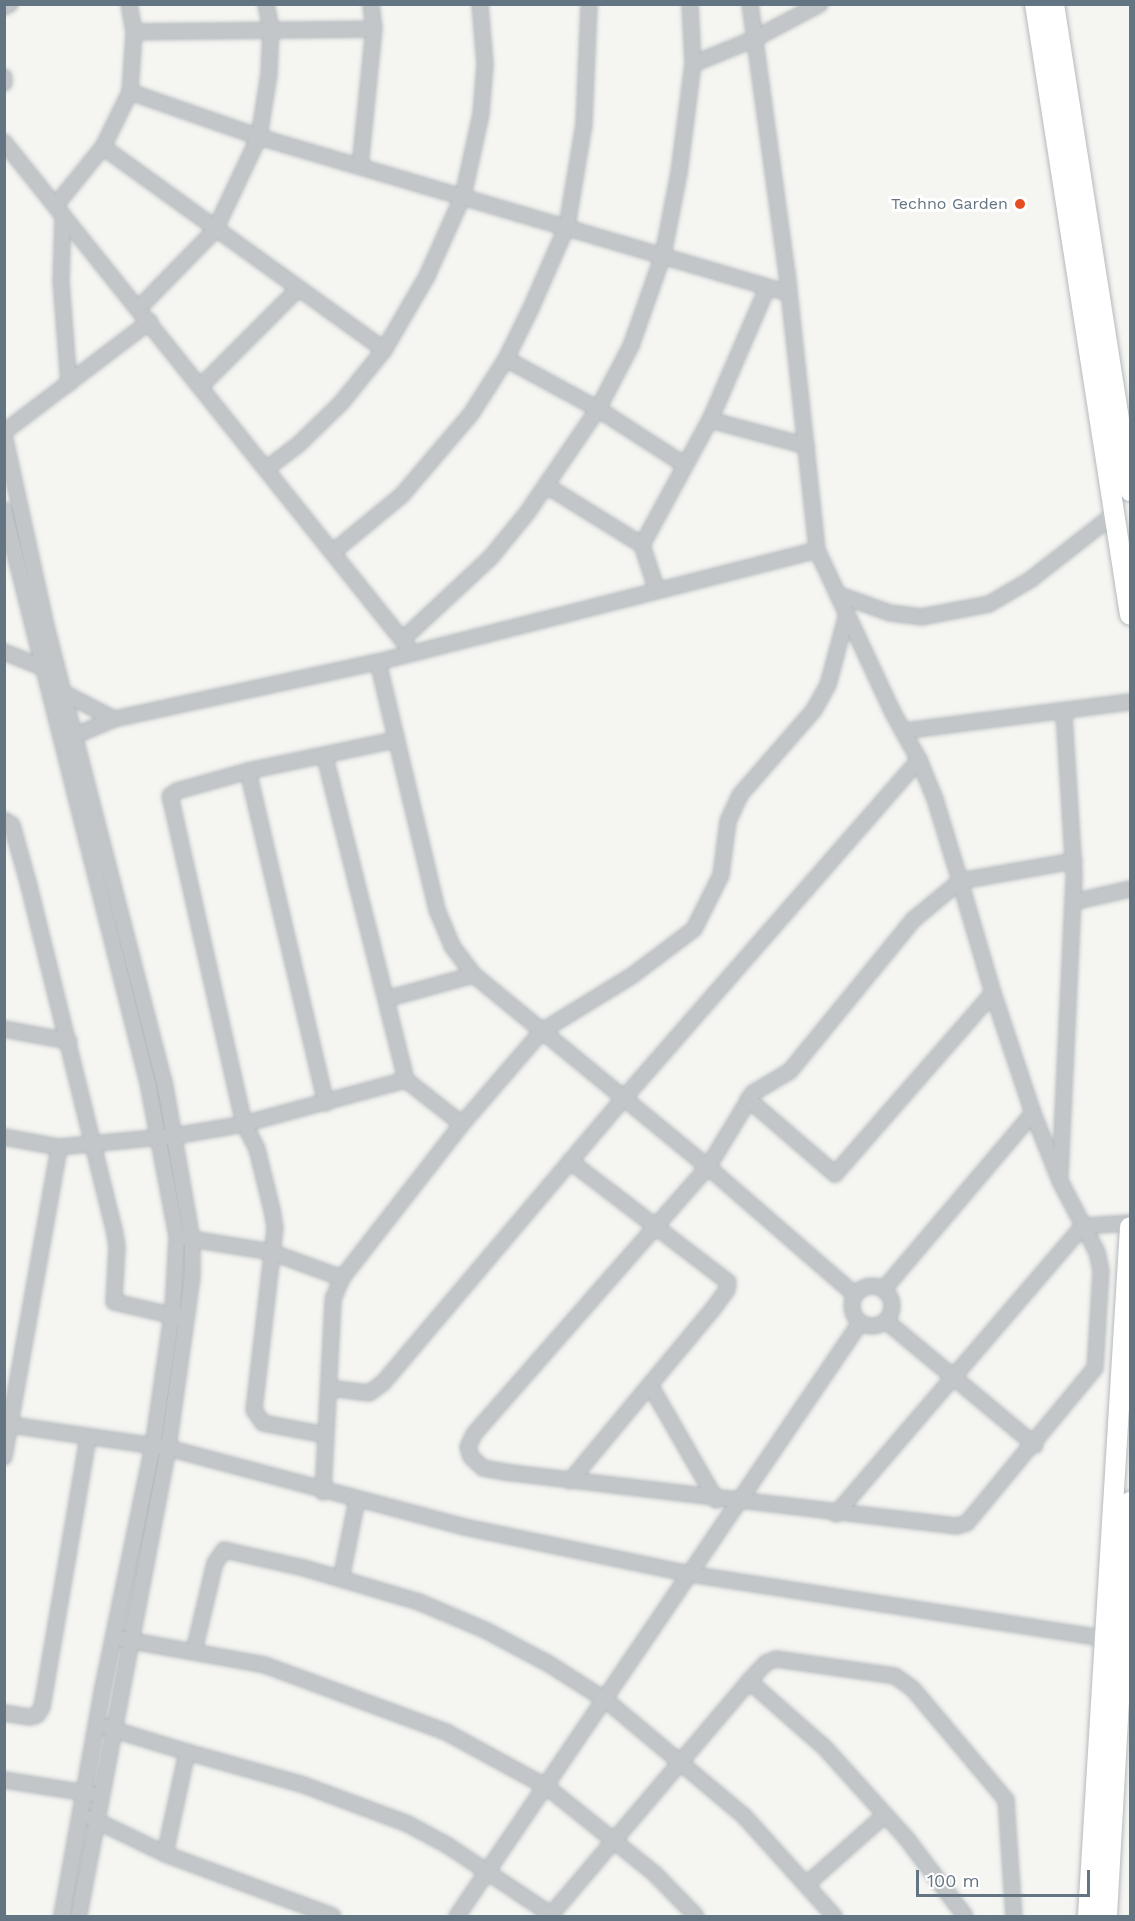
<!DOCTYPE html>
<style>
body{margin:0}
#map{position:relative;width:1135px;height:1921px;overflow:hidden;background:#f5f5f1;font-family:"Work Sans",sans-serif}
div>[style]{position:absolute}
.roads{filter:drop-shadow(0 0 2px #b4babe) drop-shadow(0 0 2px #b4babe)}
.street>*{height:14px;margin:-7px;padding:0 7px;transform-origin:7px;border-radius:7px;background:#c2c6c9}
.street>.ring{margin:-7px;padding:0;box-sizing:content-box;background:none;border:14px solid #c2c6c9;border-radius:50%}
.secondary>*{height:20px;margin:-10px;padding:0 10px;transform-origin:10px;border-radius:10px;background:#fff}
.dots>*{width:16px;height:16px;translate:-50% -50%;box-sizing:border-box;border:3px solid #fff;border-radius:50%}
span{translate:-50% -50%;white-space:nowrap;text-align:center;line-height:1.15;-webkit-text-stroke:6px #fff;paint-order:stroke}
.poi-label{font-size:16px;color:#637583}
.right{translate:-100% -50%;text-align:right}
.frame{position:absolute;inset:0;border:6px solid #637583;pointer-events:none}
.scale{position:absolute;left:916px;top:1870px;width:174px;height:27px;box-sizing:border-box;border:3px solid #637583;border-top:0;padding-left:8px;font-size:18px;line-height:21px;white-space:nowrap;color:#637583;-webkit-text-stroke:4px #fff;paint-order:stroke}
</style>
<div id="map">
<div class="roads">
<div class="street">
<div style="left:750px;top:4px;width:272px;rotate:82.2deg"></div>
<div style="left:787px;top:273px;width:279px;rotate:83.8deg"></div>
<div style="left:817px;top:550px;width:178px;rotate:65deg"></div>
<div style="left:892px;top:711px;width:56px;rotate:61.1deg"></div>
<div style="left:919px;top:760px;width:42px;rotate:67.7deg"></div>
<div style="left:935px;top:799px;width:86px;rotate:73deg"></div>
<div style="left:960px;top:881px;width:117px;rotate:73.6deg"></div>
<div style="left:993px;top:993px;width:126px;rotate:71.6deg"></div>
<div style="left:1033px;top:1113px;width:73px;rotate:68.3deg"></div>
<div style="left:1060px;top:1181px;width:80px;rotate:62.5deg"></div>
<div style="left:1097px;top:1252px;width:19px;rotate:78deg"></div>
<div style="left:1101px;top:1271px;width:97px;rotate:93.5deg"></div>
<div style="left:1095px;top:1368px;width:201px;rotate:129.6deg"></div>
<div style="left:967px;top:1523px;width:10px;rotate:163deg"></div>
<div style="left:957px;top:1526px;width:449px;rotate:-173.2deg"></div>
<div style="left:511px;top:1473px;width:28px;rotate:-170deg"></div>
<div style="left:483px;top:1468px;width:16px;rotate:-137deg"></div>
<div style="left:471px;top:1457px;width:10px;rotate:-107deg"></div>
<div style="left:468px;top:1447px;width:14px;rotate:-65deg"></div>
<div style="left:474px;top:1434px;width:355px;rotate:-48.8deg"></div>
<div style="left:708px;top:1167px;width:87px;rotate:-58.7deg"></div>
<div style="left:753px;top:1093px;width:43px;rotate:-30.7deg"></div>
<div style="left:790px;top:1071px;width:195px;rotate:-50.8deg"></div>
<div style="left:913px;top:920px;width:61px;rotate:-39.7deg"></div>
<div style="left:960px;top:881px;width:116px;rotate:-10deg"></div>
<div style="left:4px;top:7px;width:7px;rotate:-27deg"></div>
<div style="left:134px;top:32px;width:240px;rotate:-0.7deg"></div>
<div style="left:693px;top:64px;width:66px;rotate:-22.3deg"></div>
<div style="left:754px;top:39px;width:75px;rotate:-27.9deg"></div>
<div style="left:4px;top:77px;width:6px;rotate:90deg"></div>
<div style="left:130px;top:92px;width:137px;rotate:19.2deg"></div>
<div style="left:259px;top:137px;width:552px;rotate:16.43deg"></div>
<div style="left:4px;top:142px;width:645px;rotate:51.35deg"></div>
<div style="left:103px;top:147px;width:347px;rotate:35.8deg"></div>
<div style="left:360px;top:166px;width:138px;rotate:-84.2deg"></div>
<div style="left:374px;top:29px;width:25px;rotate:-97deg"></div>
<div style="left:56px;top:205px;width:75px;rotate:-51deg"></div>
<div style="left:103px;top:147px;width:61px;rotate:-63.9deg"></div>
<div style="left:130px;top:92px;width:60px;rotate:-86.2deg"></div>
<div style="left:134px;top:32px;width:28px;rotate:-100deg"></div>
<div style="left:63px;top:215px;width:66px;rotate:91.7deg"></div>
<div style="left:61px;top:281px;width:103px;rotate:85.6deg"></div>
<div style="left:139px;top:308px;width:109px;rotate:-45.7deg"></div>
<div style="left:215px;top:230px;width:103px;rotate:-64.7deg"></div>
<div style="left:259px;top:137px;width:64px;rotate:-81deg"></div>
<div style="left:269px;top:74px;width:46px;rotate:-87.5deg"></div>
<div style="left:271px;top:28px;width:25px;rotate:-102deg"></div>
<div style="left:506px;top:359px;width:105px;rotate:28.5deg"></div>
<div style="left:598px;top:409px;width:103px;rotate:32.8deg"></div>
<div style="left:201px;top:386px;width:137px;rotate:-45deg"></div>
<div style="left:710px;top:420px;width:100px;rotate:15deg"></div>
<div style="left:4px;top:432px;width:183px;rotate:-37.2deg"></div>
<div style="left:4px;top:435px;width:200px;rotate:77.6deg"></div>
<div style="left:47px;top:630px;width:466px;rotate:75.5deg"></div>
<div style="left:164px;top:1081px;width:160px;rotate:80deg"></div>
<div style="left:192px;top:1239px;width:38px;rotate:90deg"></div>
<div style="left:192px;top:1277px;width:173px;rotate:98deg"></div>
<div style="left:168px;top:1448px;width:476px;rotate:100.8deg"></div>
<div style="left:266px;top:469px;width:40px;rotate:-37deg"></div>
<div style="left:298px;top:445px;width:62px;rotate:-44.3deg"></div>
<div style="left:342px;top:402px;width:67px;rotate:-51.1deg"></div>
<div style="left:384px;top:350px;width:86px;rotate:-59.8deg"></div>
<div style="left:427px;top:276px;width:88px;rotate:-65.8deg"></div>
<div style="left:463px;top:196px;width:84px;rotate:-77.6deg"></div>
<div style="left:481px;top:114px;width:50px;rotate:-85.4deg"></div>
<div style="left:485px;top:64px;width:60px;rotate:-94.8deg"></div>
<div style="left:547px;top:486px;width:112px;rotate:31.8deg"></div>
<div style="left:642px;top:545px;width:48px;rotate:71.9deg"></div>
<div style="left:4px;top:510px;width:591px;rotate:75.89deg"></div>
<div style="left:148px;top:1083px;width:157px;rotate:79.3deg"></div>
<div style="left:177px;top:1237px;width:71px;rotate:93.2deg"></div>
<div style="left:173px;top:1308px;width:139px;rotate:98.2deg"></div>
<div style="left:153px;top:1446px;width:246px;rotate:101.7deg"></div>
<div style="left:103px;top:1687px;width:233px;rotate:100.2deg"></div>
<div style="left:642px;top:545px;width:142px;rotate:-61.5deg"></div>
<div style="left:710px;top:420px;width:144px;rotate:-66.6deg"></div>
<div style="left:333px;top:552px;width:89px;rotate:-39.6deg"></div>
<div style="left:402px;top:495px;width:106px;rotate:-49.6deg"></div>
<div style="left:471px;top:414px;width:65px;rotate:-57.5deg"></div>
<div style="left:506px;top:359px;width:57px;rotate:-63.9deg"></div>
<div style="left:531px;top:308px;width:90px;rotate:-66.3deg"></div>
<div style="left:567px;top:226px;width:103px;rotate:-80.5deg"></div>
<div style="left:584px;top:124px;width:120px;rotate:-87.6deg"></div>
<div style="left:837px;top:594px;width:56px;rotate:19.7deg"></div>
<div style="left:890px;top:613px;width:31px;rotate:7deg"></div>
<div style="left:921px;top:617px;width:69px;rotate:-10.8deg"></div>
<div style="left:989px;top:604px;width:48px;rotate:-30.3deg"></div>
<div style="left:1030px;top:580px;width:110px;rotate:-38deg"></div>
<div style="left:402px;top:640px;width:122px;rotate:-43deg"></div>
<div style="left:491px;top:557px;width:57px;rotate:-50.7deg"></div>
<div style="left:527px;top:513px;width:126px;rotate:-55.7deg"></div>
<div style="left:598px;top:409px;width:71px;rotate:-62.4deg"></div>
<div style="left:631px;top:346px;width:96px;rotate:-70.6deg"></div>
<div style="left:663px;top:255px;width:84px;rotate:-79deg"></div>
<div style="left:679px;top:173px;width:110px;rotate:-82.7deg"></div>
<div style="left:693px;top:64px;width:60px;rotate:-92.9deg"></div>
<div style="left:4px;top:652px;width:43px;rotate:21.8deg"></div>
<div style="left:378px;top:662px;width:255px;rotate:76.6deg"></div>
<div style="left:437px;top:910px;width:39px;rotate:67deg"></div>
<div style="left:452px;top:946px;width:36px;rotate:53deg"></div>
<div style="left:474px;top:975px;width:303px;rotate:39.4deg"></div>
<div style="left:708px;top:1167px;width:195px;rotate:41deg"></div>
<div style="left:66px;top:694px;width:54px;rotate:27.5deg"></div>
<div style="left:903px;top:731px;width:229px;rotate:-7.3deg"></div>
<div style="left:69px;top:738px;width:49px;rotate:-22.9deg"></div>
<div style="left:114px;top:719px;width:270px;rotate:-12.2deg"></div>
<div style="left:378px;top:662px;width:453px;rotate:-14.3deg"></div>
<div style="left:325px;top:757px;width:333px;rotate:75.9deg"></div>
<div style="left:406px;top:1080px;width:71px;rotate:38.2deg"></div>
<div style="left:248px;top:771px;width:341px;rotate:76.8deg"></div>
<div style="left:4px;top:820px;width:9px;rotate:32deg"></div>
<div style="left:12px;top:825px;width:63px;rotate:74.4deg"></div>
<div style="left:29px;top:886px;width:353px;rotate:76.1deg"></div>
<div style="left:114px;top:1229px;width:17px;rotate:80deg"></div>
<div style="left:117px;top:1246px;width:56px;rotate:93.1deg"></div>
<div style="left:114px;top:1302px;width:67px;rotate:13deg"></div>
<div style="left:1073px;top:902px;width:58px;rotate:-12.8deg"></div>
<div style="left:386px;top:999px;width:91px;rotate:-15.3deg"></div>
<div style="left:4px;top:1029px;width:66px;rotate:10.5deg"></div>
<div style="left:748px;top:1099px;width:115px;rotate:40.8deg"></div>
<div style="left:835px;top:1174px;width:240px;rotate:-48.9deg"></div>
<div style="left:4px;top:1137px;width:56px;rotate:10.3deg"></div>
<div style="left:59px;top:1147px;width:116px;rotate:-5.5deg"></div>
<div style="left:174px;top:1136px;width:71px;rotate:-9.7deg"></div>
<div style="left:244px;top:1124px;width:168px;rotate:-15.2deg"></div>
<div style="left:1060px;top:1175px;width:302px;rotate:-87.3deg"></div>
<div style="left:1074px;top:873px;width:161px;rotate:-93.6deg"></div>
<div style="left:185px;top:1238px;width:87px;rotate:9.2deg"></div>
<div style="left:271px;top:1252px;width:76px;rotate:20.1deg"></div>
<div class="ring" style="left:852px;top:1286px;width:26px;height:26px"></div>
<div style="left:883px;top:1290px;width:232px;rotate:-49.7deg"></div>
<div style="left:886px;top:1321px;width:194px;rotate:39.8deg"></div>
<div style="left:650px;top:1385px;width:133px;rotate:60.1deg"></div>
<div style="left:329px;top:1388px;width:40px;rotate:7.1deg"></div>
<div style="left:369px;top:1393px;width:17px;rotate:-36deg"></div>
<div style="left:383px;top:1383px;width:373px;rotate:-49.8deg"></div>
<div style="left:624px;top:1098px;width:449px;rotate:-48.9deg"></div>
<div style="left:4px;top:1424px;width:166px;rotate:8.3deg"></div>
<div style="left:168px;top:1448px;width:307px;rotate:14.9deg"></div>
<div style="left:465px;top:1527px;width:229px;rotate:11.8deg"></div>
<div style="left:689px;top:1574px;width:430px;rotate:8.8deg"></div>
<div style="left:326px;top:1435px;width:64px;rotate:-169.2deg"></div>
<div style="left:263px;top:1423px;width:16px;rotate:-125deg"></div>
<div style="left:254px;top:1410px;width:183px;rotate:-83.4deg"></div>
<div style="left:275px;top:1228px;width:18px;rotate:-99deg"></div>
<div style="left:272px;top:1210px;width:63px;rotate:-103.8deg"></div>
<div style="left:257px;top:1149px;width:28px;rotate:-117deg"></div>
<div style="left:244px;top:1124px;width:336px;rotate:-102.7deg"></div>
<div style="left:170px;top:796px;width:9px;rotate:-36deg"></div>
<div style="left:177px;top:791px;width:74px;rotate:-15.7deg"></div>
<div style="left:248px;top:771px;width:150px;rotate:-11.9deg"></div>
<div style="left:4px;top:1457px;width:315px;rotate:-79.9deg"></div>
<div style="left:570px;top:1481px;width:224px;rotate:-50.3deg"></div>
<div style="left:713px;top:1309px;width:24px;rotate:-54deg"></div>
<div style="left:727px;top:1290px;width:8px;rotate:-83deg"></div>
<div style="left:728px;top:1282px;width:199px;rotate:-142.6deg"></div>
<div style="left:323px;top:1492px;width:193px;rotate:-87deg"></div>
<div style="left:333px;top:1299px;width:23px;rotate:-67deg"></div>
<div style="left:342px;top:1278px;width:195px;rotate:-52.1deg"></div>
<div style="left:462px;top:1124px;width:123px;rotate:-49.3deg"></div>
<div style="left:542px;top:1031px;width:107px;rotate:-31.6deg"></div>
<div style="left:633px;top:975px;width:76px;rotate:-37deg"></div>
<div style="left:694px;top:929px;width:60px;rotate:-63.4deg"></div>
<div style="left:721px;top:875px;width:54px;rotate:-82.6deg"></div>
<div style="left:728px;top:821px;width:29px;rotate:-65deg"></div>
<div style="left:740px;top:795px;width:113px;rotate:-49deg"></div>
<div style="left:814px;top:710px;width:29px;rotate:-61deg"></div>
<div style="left:828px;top:685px;width:73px;rotate:-75deg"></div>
<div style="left:836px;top:1514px;width:379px;rotate:-49.4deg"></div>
<div style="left:1083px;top:1226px;width:47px;rotate:-3.7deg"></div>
<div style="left:341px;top:1579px;width:81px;rotate:-78.6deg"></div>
<div style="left:121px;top:1639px;width:146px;rotate:10.2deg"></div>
<div style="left:265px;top:1665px;width:193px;rotate:20.3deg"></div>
<div style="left:446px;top:1732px;width:115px;rotate:28.6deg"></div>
<div style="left:547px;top:1787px;width:137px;rotate:38.8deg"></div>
<div style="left:654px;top:1873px;width:60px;rotate:45.7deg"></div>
<div style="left:194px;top:1651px;width:90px;rotate:-76.6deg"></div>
<div style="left:215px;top:1563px;width:16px;rotate:-55deg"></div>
<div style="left:224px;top:1550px;width:82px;rotate:12.7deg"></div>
<div style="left:304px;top:1568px;width:120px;rotate:16.5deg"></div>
<div style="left:419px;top:1602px;width:72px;rotate:23deg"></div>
<div style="left:485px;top:1630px;width:72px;rotate:28deg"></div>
<div style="left:549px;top:1664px;width:69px;rotate:32.5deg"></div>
<div style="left:607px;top:1701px;width:179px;rotate:40deg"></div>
<div style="left:744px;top:1816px;width:135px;rotate:48deg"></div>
<div style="left:749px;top:1681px;width:103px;rotate:41.4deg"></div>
<div style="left:826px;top:1749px;width:121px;rotate:48deg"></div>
<div style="left:907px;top:1839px;width:96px;rotate:53deg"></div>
<div style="left:4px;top:1713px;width:26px;rotate:9deg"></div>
<div style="left:30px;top:1717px;width:7px;rotate:-16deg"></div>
<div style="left:37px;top:1715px;width:9px;rotate:-58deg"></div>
<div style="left:42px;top:1707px;width:273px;rotate:-80.3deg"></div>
<div style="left:105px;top:1727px;width:86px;rotate:17deg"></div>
<div style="left:4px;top:1780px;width:89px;rotate:9deg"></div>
<div style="left:91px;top:1818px;width:82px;rotate:25.9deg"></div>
<div style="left:165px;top:1854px;width:104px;rotate:-77.8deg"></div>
<div style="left:187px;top:1752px;width:118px;rotate:15.7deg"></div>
<div style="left:301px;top:1784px;width:114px;rotate:20.5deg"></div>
<div style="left:408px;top:1824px;width:44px;rotate:28.3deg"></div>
<div style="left:447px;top:1845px;width:128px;rotate:33.8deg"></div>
<div style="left:165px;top:1854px;width:179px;rotate:20.3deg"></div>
<div style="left:807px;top:1884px;width:104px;rotate:-41.5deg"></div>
<div style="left:457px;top:1916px;width:717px;rotate:-55.8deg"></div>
<div style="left:550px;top:1916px;width:308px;rotate:-49.7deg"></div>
<div style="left:749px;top:1681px;width:25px;rotate:-47deg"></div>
<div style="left:766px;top:1663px;width:11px;rotate:-22deg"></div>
<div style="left:776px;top:1659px;width:120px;rotate:8.1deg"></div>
<div style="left:895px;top:1676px;width:22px;rotate:36deg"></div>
<div style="left:913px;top:1689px;width:145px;rotate:50deg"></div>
<div style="left:1006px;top:1800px;width:116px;rotate:86.1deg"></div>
</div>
<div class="secondary">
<div style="left:1035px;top:4px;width:618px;rotate:81.16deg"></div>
<div style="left:1054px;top:4px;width:493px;rotate:81.1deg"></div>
<div style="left:1088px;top:1916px;width:690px;rotate:-86.51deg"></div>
<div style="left:1107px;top:1916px;width:415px;rotate:-86.8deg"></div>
</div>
</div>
<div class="dots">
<div style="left:1020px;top:204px;background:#e74c20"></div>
</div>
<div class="poi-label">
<span class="right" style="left:1008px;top:204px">Techno Garden</span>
</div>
<div class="frame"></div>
<div class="scale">100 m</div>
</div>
